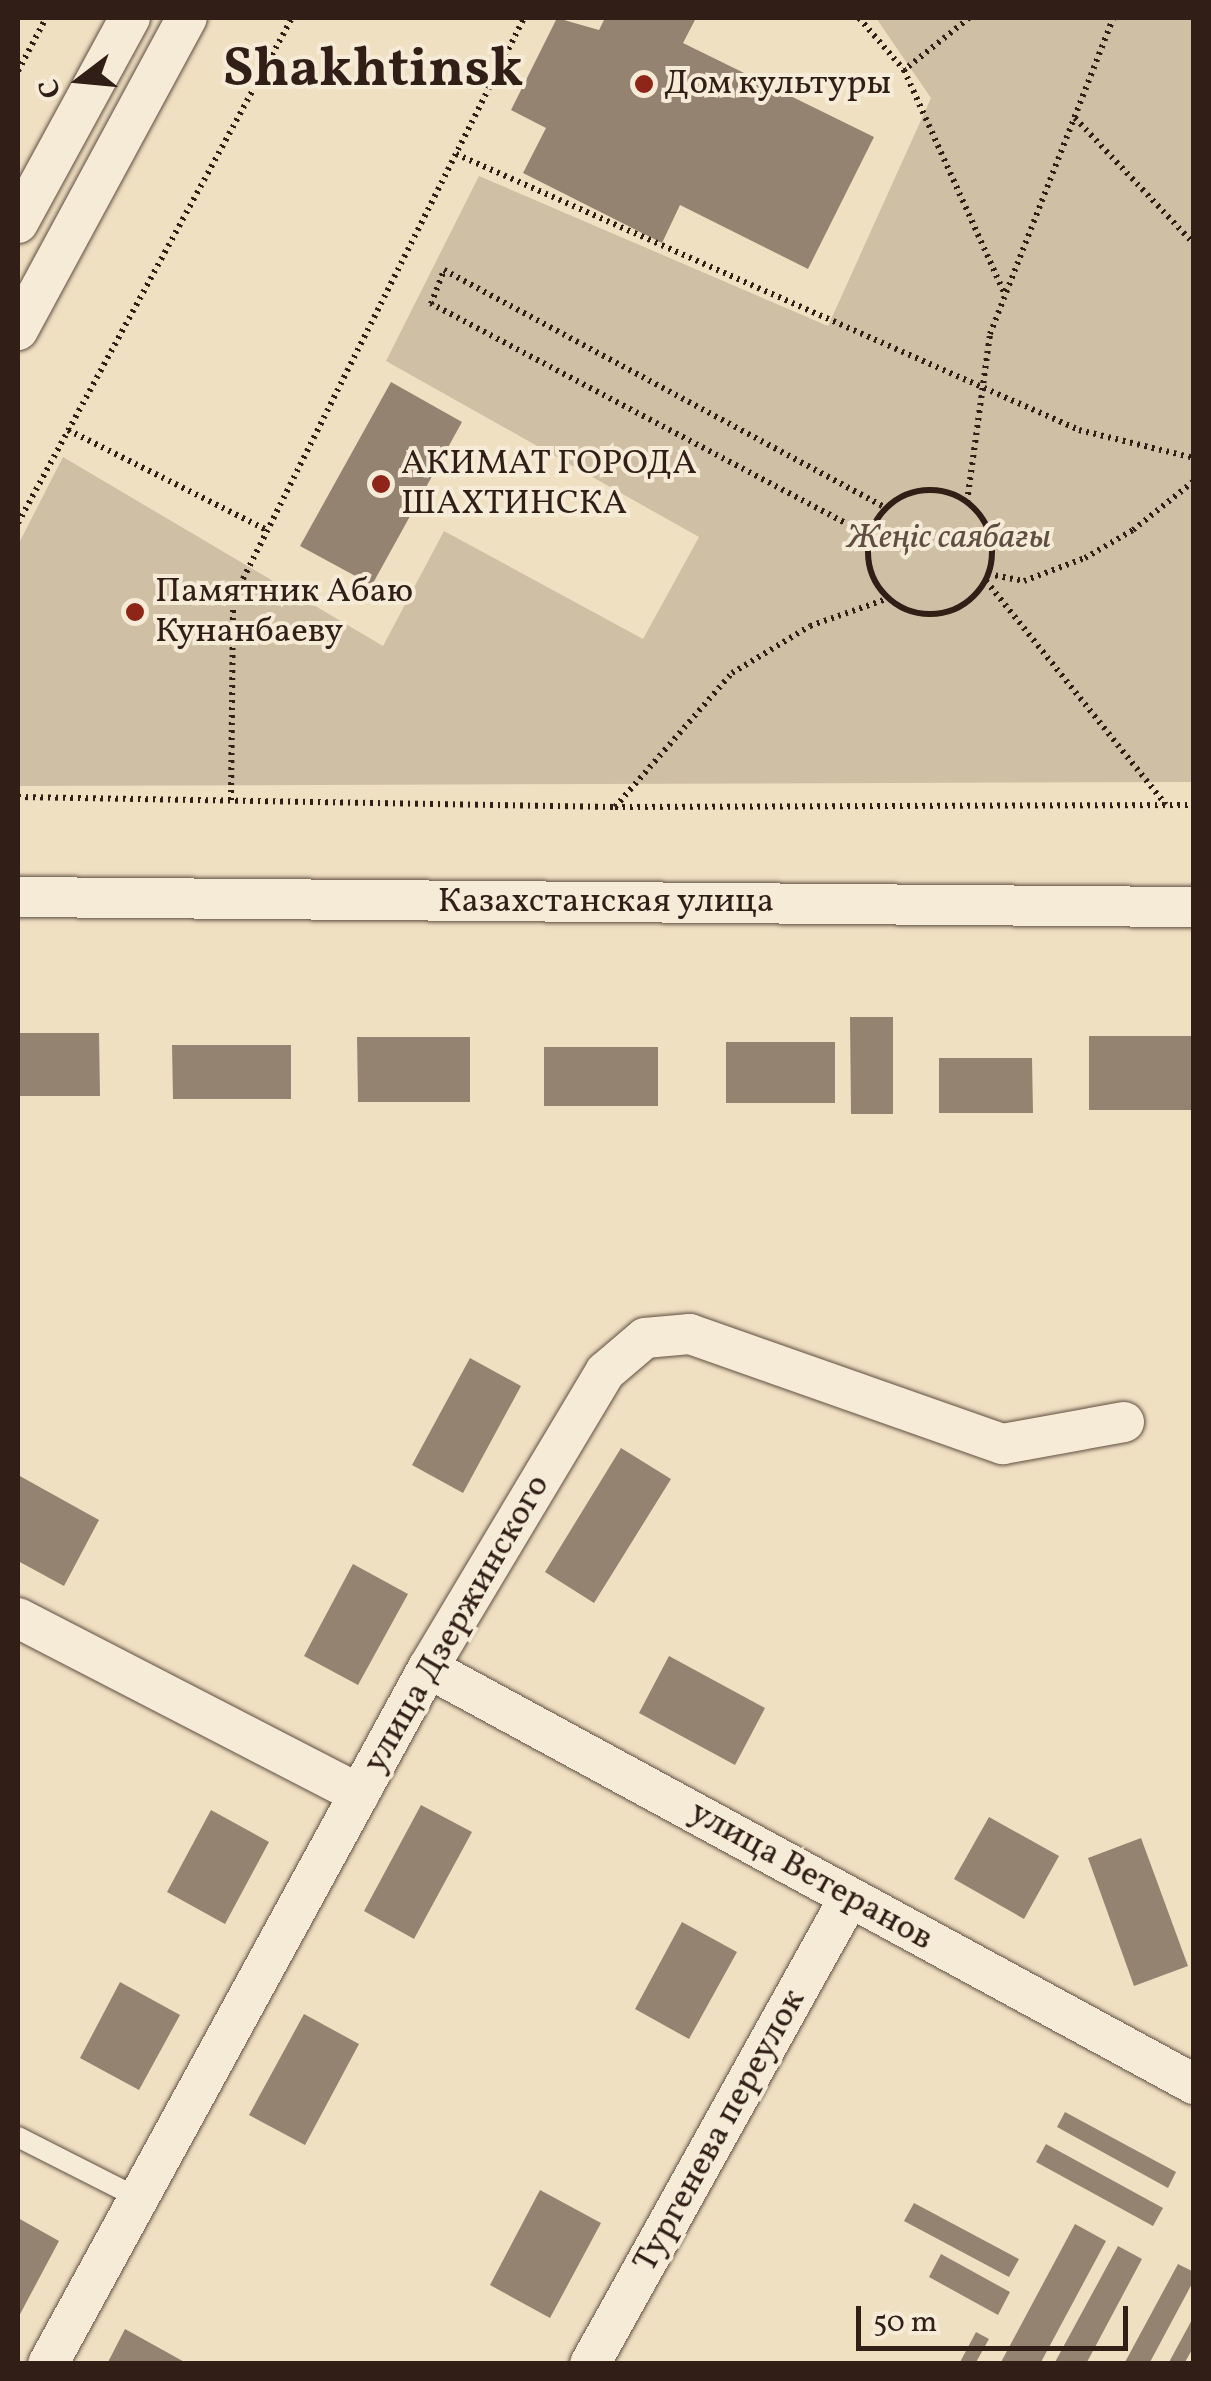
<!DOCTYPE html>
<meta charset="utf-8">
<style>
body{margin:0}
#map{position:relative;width:1211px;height:2381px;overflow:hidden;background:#f0e0c2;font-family:Vollkorn,serif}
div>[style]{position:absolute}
.green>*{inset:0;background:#cfbfa5}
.building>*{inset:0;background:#948370}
.path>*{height:6px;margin-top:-3px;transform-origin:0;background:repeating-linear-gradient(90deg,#301e17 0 2.5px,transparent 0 7.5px)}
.path>.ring{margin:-3px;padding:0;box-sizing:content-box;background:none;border:6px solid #301e17;border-radius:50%}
.roads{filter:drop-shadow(0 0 2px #604e42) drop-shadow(0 0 2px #604e42)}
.service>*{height:20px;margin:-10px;padding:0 10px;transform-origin:10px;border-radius:10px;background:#f5ebd7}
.minor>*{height:40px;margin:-20px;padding:0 20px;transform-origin:20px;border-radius:20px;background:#f5ebd7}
.dots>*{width:28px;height:28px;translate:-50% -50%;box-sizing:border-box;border:5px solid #f5ebd7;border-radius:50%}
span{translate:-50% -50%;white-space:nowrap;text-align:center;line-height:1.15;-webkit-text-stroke:8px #f5ebd7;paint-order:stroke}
.poi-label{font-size:35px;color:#301e17}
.left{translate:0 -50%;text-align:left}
.park-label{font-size:35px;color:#604e42;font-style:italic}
.street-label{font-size:35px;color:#301e17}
.town-label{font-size:55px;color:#301e17;font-weight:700}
.frame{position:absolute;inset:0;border:20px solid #301e17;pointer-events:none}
.north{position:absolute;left:30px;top:30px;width:100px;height:100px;-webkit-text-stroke:8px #f5ebd7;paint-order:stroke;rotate:254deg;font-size:28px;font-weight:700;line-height:40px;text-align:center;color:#301e17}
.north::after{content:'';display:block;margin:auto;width:35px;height:45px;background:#301e17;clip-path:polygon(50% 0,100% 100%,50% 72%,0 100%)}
.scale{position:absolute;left:856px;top:2306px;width:272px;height:45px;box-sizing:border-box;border:5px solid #301e17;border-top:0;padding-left:12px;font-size:30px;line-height:35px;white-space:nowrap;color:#301e17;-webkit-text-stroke:8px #f5ebd7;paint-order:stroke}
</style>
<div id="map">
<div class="green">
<div style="clip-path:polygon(876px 18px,1193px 18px,1193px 782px,18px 786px,18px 545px,63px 457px,383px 646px,444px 531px,643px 639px,699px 537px,386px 361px,479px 176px,828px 326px,931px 98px)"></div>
</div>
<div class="building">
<div style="clip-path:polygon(557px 18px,599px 30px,605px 18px,696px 18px,683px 43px,874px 137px,808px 269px,680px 205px,662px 243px,523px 173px,546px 128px,511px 110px)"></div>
<div style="clip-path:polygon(391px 382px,462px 422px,372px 585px,300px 546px)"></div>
<div style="clip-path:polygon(850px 1017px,893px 1017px,893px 1114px,851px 1114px)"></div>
<div style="clip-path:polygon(18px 1033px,99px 1033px,100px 1096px,18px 1096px)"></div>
<div style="clip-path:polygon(1089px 1036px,1194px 1036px,1194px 1110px,1089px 1110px)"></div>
<div style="clip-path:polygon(357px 1037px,470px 1037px,470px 1102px,358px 1102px)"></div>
<div style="clip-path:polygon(726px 1042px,835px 1042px,835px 1103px,726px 1103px)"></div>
<div style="clip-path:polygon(172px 1045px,291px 1045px,291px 1099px,173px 1099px)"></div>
<div style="clip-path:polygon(544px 1047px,658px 1047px,658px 1106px,544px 1106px)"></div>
<div style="clip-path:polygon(939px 1058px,1032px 1058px,1033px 1113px,939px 1113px)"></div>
<div style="clip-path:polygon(470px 1358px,521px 1386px,463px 1493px,412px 1465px)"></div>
<div style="clip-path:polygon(621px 1448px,671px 1479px,594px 1603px,545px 1572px)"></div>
<div style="clip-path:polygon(18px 1475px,99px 1520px,64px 1586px,18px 1561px)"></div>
<div style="clip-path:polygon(353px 1564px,408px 1594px,358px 1685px,304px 1656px)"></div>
<div style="clip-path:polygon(669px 1656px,765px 1708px,735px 1765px,639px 1713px)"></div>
<div style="clip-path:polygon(421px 1805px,472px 1832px,414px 1939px,364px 1911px)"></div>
<div style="clip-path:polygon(211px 1810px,269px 1842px,225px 1924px,167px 1892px)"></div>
<div style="clip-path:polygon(989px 1817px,1059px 1856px,1024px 1919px,954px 1879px)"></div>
<div style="clip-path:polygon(1141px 1838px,1188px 1966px,1134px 1986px,1088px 1858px)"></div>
<div style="clip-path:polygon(682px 1922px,737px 1952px,689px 2039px,635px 2009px)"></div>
<div style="clip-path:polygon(120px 1982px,180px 2015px,139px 2090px,80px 2058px)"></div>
<div style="clip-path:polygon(304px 2014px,359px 2044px,305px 2145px,249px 2115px)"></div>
<div style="clip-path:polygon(1065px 2112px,1176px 2172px,1168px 2188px,1057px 2127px)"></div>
<div style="clip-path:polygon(1046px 2144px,1163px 2208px,1153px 2226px,1036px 2162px)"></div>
<div style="clip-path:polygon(540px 2190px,601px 2223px,550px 2318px,490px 2285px)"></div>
<div style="clip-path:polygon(914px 2203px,1019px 2259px,1009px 2277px,904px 2221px)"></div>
<div style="clip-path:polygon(18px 2218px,59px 2241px,18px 2318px)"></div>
<div style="clip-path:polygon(1075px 2224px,1106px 2241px,1040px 2364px,1000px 2364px)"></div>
<div style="clip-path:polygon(1118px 2246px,1142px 2259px,1086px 2364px,1054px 2364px)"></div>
<div style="clip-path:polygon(941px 2254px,1010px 2292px,998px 2315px,929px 2277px)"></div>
<div style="clip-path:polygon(1178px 2264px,1194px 2272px,1194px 2280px,1149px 2364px,1124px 2364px)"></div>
<div style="clip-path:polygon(1194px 2316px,1194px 2346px,1184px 2364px,1168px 2364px)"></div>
<div style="clip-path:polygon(125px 2329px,188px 2364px,107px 2364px)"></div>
<div style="clip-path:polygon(976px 2332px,989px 2339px,975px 2364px,959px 2364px)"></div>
</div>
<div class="path">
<div style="left:859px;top:18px;width:69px;rotate:49.1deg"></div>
<div style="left:969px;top:18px;width:83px;rotate:141.3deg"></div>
<div style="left:904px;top:70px;width:247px;rotate:65.8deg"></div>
<div style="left:18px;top:71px;width:60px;rotate:-62.2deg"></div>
<div style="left:1075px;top:118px;width:173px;rotate:46.6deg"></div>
<div style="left:456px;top:154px;width:681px;rotate:23.89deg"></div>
<div style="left:1079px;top:430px;width:118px;rotate:13.7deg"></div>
<div style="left:68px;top:430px;width:223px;rotate:26.7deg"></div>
<div class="ring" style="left:868px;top:490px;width:118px;height:118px"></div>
<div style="left:967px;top:502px;width:170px;rotate:-82.2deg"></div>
<div style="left:990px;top:334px;width:339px;rotate:-68.7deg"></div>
<div style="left:18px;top:523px;width:575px;rotate:-61.52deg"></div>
<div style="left:870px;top:536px;width:497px;rotate:-152.1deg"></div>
<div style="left:431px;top:304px;width:36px;rotate:-69deg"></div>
<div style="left:444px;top:270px;width:502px;rotate:28.3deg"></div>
<div style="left:988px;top:574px;width:37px;rotate:11deg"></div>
<div style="left:1024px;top:581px;width:65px;rotate:-20.7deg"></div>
<div style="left:1085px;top:558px;width:56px;rotate:-30.3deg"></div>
<div style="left:1133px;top:530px;width:78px;rotate:-38.8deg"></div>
<div style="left:986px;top:581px;width:287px;rotate:51.2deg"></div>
<div style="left:18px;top:797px;width:597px;rotate:0.96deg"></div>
<div style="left:615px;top:807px;width:579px;rotate:-0.2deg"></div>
<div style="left:231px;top:800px;width:201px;rotate:-89.4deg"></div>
<div style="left:233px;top:599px;width:650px;rotate:-63.4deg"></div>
<div style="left:615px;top:807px;width:178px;rotate:-48.9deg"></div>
<div style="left:732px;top:673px;width:91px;rotate:-31.1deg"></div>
<div style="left:810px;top:626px;width:84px;rotate:-19.5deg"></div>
</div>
<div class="roads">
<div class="service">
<div style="left:18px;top:2137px;width:135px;rotate:26.9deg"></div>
</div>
<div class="minor">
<div style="left:18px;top:223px;width:234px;rotate:-61.4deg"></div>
<div style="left:18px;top:330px;width:355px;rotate:-61.6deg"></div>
<div style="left:18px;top:897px;width:1176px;rotate:0.49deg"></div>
<div style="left:18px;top:1618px;width:384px;rotate:27.3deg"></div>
<div style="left:428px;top:1668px;width:872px;rotate:28.51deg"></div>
<div style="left:48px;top:2364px;width:793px;rotate:-61.37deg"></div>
<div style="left:428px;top:1668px;width:345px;rotate:-59.1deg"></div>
<div style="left:605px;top:1372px;width:52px;rotate:-40.4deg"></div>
<div style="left:645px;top:1338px;width:45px;rotate:-5.1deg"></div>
<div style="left:690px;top:1334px;width:332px;rotate:19.4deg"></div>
<div style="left:1003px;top:1444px;width:123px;rotate:-10.3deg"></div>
<div style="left:590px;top:2364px;width:533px;rotate:-60.93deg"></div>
</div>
</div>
<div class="dots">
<div style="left:644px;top:84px;background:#8f2418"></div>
<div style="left:381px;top:484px;background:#8f2418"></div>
<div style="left:135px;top:612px;background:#8f2418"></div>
</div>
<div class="poi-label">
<span class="left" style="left:664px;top:84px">Дом культуры</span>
<span class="left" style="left:401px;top:484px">АКИМАТ ГОРОДА<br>ШАХТИНСКА</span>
<span class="left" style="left:155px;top:612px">Памятник Абаю<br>Кунанбаеву</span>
</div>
<div class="park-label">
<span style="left:949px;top:538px">Жеңіс саябағы</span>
</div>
<div class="street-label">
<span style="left:606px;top:902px">Казахстанская улица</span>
<span style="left:457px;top:1624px;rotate:-60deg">улица Дзержинского</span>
<span style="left:811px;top:1876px;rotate:29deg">улица Ветеранов</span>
<span style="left:720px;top:2131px;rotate:-61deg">Тургенева переулок</span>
</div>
<div class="town-label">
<span style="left:373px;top:72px">Shakhtinsk</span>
</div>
<div class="frame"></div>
<div class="north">С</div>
<div class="scale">50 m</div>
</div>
